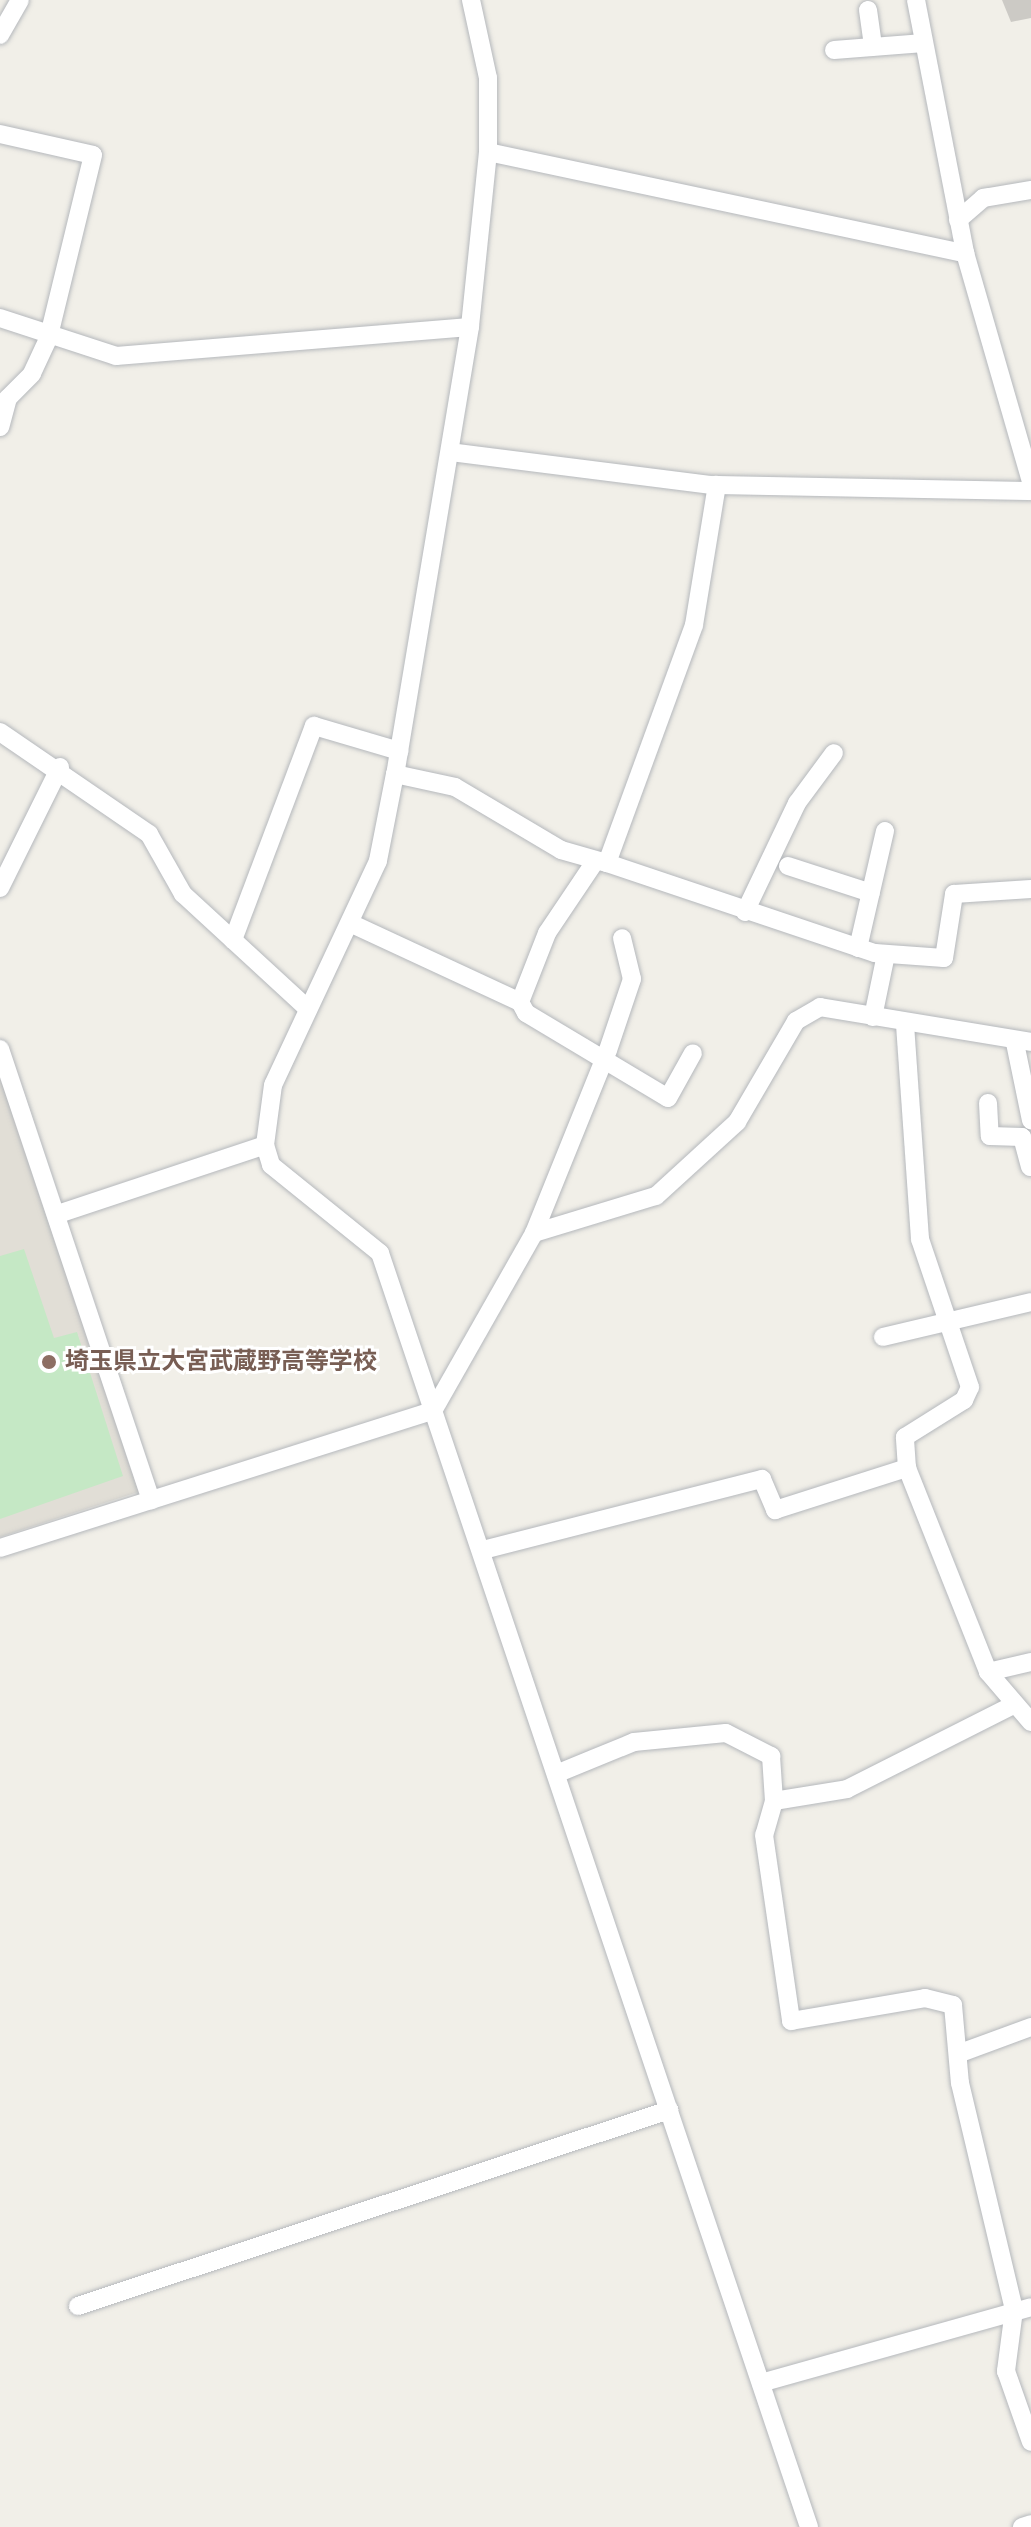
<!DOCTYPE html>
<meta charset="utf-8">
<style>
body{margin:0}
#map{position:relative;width:1031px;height:2527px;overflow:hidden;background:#f1efe8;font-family:Roboto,"Noto Sans JP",sans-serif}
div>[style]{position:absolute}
.education>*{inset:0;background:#e1ded6}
.green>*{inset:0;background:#c5e8c5}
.building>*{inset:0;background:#cccac5}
.roads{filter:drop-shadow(0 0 2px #b5b8bc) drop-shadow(0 0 2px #b5b8bc)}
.minor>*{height:18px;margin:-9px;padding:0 9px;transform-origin:9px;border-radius:9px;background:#fff}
.dots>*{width:22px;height:22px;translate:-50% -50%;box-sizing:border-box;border:4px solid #fff;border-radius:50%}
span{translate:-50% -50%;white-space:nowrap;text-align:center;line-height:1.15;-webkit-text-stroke:6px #fff;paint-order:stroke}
.education-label{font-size:24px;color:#785e54;font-weight:700}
.left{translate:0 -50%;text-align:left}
</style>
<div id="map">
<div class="education">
<div style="clip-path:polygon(0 1063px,140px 1485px,138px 1492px,0 1537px)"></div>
</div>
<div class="green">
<div style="clip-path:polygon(24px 1249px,54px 1338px,77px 1332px,123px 1476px,0 1519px,0 1256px)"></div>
</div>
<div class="building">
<div style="clip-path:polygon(1002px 0,1031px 0,1031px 18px,1011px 22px)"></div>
</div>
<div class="roads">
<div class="minor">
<div style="left:471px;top:0;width:80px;rotate:77.7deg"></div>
<div style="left:488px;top:78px;width:74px;rotate:90deg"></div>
<div style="left:488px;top:152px;width:176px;rotate:95.9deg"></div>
<div style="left:470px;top:327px;width:453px;rotate:99.5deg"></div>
<div style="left:395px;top:774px;width:89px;rotate:101.1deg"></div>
<div style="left:378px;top:861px;width:247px;rotate:115.1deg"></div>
<div style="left:273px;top:1085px;width:61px;rotate:97.6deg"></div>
<div style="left:265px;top:1145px;width:21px;rotate:73deg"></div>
<div style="left:271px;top:1165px;width:140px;rotate:38.9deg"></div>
<div style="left:380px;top:1253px;width:1344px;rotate:71.39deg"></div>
<div style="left:916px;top:0;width:258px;rotate:79deg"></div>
<div style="left:965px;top:253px;width:237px;rotate:73.9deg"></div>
<div style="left:868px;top:10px;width:37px;rotate:82deg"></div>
<div style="left:0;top:35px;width:40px;rotate:-60.3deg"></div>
<div style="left:834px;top:50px;width:90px;rotate:-4.4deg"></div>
<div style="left:0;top:134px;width:95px;rotate:12.7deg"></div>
<div style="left:93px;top:155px;width:189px;rotate:103.7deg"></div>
<div style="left:48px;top:339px;width:38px;rotate:115deg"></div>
<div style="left:32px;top:374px;width:34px;rotate:135deg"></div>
<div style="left:8px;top:398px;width:30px;rotate:105deg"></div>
<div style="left:488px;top:152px;width:488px;rotate:12deg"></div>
<div style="left:958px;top:220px;width:33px;rotate:-41deg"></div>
<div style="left:983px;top:198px;width:49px;rotate:-9.5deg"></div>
<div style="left:0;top:318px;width:122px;rotate:18.1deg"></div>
<div style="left:116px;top:356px;width:355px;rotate:-4.7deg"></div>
<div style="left:450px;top:452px;width:265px;rotate:7.2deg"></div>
<div style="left:713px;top:485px;width:318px;rotate:1.1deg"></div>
<div style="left:0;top:732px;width:181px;rotate:34.4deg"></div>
<div style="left:149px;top:834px;width:69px;rotate:60.5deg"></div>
<div style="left:183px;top:894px;width:170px;rotate:42.6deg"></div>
<div style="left:395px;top:774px;width:61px;rotate:12.2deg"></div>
<div style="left:455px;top:787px;width:123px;rotate:30.7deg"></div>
<div style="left:561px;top:850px;width:48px;rotate:15.8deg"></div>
<div style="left:607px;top:863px;width:253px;rotate:-69.9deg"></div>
<div style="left:694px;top:625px;width:142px;rotate:-80.7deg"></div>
<div style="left:607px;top:863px;width:283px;rotate:18.6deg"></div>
<div style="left:875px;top:953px;width:69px;rotate:4.1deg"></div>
<div style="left:944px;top:958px;width:65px;rotate:-81.1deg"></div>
<div style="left:954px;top:894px;width:77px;rotate:-3.7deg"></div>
<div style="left:788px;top:866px;width:87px;rotate:18deg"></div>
<div style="left:0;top:888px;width:135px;rotate:-63.6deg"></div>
<div style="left:745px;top:912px;width:121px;rotate:-64.5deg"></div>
<div style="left:797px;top:803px;width:62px;rotate:-53.5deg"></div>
<div style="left:350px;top:923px;width:187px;rotate:24.9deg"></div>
<div style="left:520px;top:1002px;width:13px;rotate:61deg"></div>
<div style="left:526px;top:1013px;width:165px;rotate:30.9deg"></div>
<div style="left:668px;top:1098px;width:51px;rotate:-60.9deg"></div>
<div style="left:233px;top:940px;width:229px;rotate:-69.3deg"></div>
<div style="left:314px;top:726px;width:89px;rotate:16.4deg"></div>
<div style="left:858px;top:948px;width:120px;rotate:-77deg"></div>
<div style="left:520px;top:1002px;width:74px;rotate:-68.6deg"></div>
<div style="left:547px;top:933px;width:84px;rotate:-56.1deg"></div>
<div style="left:873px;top:1017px;width:64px;rotate:-78.3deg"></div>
<div style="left:1015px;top:1043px;width:79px;rotate:78.3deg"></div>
<div style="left:0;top:1049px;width:476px;rotate:71.5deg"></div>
<div style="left:988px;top:1103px;width:33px;rotate:87deg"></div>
<div style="left:990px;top:1136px;width:32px;rotate:2deg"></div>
<div style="left:1022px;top:1137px;width:31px;rotate:75deg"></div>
<div style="left:58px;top:1214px;width:218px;rotate:-18.4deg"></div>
<div style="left:534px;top:1233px;width:127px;rotate:-16.9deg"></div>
<div style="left:656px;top:1196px;width:110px;rotate:-42.4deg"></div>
<div style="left:737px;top:1122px;width:117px;rotate:-59.7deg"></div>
<div style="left:796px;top:1021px;width:28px;rotate:-30deg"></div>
<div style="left:820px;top:1007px;width:214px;rotate:9.4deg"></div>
<div style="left:883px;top:1337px;width:152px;rotate:-13.3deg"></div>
<div style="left:907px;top:1468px;width:219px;rotate:68.3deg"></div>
<div style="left:988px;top:1672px;width:66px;rotate:49.3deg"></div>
<div style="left:0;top:1548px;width:454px;rotate:-17.6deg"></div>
<div style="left:433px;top:1411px;width:205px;rotate:-60.4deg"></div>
<div style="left:534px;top:1233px;width:197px;rotate:-68deg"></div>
<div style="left:608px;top:1050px;width:75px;rotate:-71.3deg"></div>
<div style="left:632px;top:979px;width:42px;rotate:-103.7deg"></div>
<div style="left:483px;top:1550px;width:288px;rotate:-14.3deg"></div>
<div style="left:762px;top:1479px;width:34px;rotate:67deg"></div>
<div style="left:775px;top:1510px;width:139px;rotate:-17.7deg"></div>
<div style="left:907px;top:1468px;width:31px;rotate:-94deg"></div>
<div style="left:905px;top:1437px;width:70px;rotate:-32.1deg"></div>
<div style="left:964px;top:1400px;width:14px;rotate:-65deg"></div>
<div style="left:970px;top:1387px;width:156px;rotate:-108.7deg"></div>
<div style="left:920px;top:1239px;width:217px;rotate:-94deg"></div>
<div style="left:988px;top:1672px;width:44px;rotate:-13.1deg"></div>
<div style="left:556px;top:1774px;width:84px;rotate:-22.3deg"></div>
<div style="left:634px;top:1742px;width:92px;rotate:-5.6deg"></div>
<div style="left:726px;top:1733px;width:51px;rotate:27.1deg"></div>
<div style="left:771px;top:1756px;width:45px;rotate:86.2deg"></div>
<div style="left:774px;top:1801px;width:74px;rotate:-9.3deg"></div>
<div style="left:847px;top:1789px;width:188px;rotate:-26.8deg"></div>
<div style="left:774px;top:1801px;width:35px;rotate:106deg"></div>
<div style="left:764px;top:1835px;width:188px;rotate:81.7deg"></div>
<div style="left:791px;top:2021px;width:136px;rotate:-9.7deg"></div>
<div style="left:925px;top:1998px;width:29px;rotate:14deg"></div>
<div style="left:953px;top:2005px;width:78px;rotate:84.9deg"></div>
<div style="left:960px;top:2083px;width:233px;rotate:76.6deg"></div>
<div style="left:1014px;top:2310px;width:62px;rotate:97.5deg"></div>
<div style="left:1006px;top:2371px;width:75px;rotate:70.6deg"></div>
<div style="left:963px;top:2052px;width:72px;rotate:-20.2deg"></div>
<div style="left:78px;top:2306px;width:623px;rotate:-18.35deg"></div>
<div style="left:761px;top:2383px;width:280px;rotate:-15.7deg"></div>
<div style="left:1022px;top:2527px;width:9px;rotate:-18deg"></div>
</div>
</div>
<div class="dots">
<div style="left:49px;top:1362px;background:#8d6e63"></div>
</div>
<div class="education-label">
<span class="left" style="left:65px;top:1362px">埼玉県立大宮武蔵野高等学校</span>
</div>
</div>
